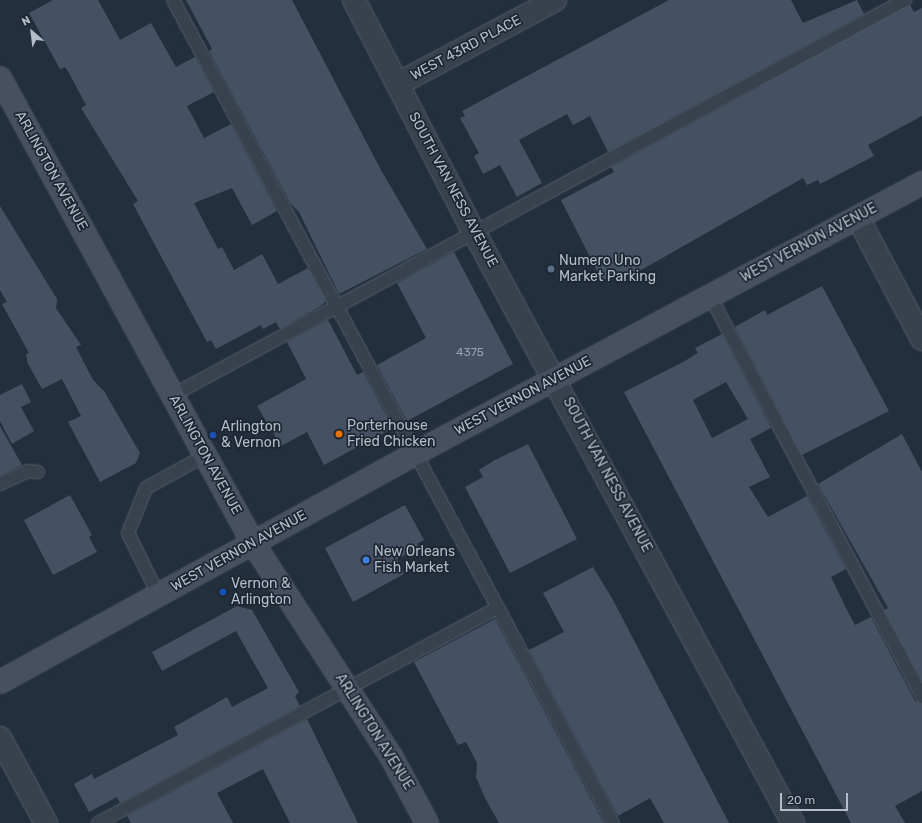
<!DOCTYPE html>
<style>
body{margin:0}
#map{position:relative;width:922px;height:823px;overflow:hidden;background:#242f3e;font-family:Rubik,sans-serif}
div>[style]{position:absolute}
.building>*{inset:0;background:#455162}
.roads{filter:drop-shadow(0 0 1px #565f6c) drop-shadow(0 0 1px #565f6c)}
.service>*{height:12px;margin:-6px;padding:0 6px;transform-origin:6px;border-radius:6px;background:#38414e}
.minor>*{height:22px;margin:-11px;padding:0 11px;transform-origin:11px;border-radius:11px;background:#38414e}
.secondary>*{height:22px;margin:-11px;padding:0 11px;transform-origin:11px;border-radius:11px;background:#465061}
.dots>*{width:11px;height:11px;translate:-50% -50%;box-sizing:border-box;border:2px solid #1d2633;border-radius:50%}
span{translate:-50% -50%;white-space:nowrap;text-align:center;line-height:1.15;-webkit-text-stroke:3.5px #1d2633;paint-order:stroke}
.number-label{font-size:12px;color:#98a1af}
.number-label span{-webkit-text-stroke-width:0}
.street-label{font-size:14px;color:#b4bcc9}
.poi-label{font-size:14px;color:#b4bcc9}
.left{translate:0 -50%;text-align:left}
.north{position:absolute;left:12px;top:12px;width:40px;height:40px;-webkit-text-stroke:3px #1d2633;paint-order:stroke;rotate:332deg;font-size:11px;font-weight:700;line-height:16px;text-align:center;color:#b4bcc9}
.north::after{content:'';display:block;margin:auto;width:14px;height:18px;background:#b4bcc9;clip-path:polygon(50% 0,100% 100%,50% 72%,0 100%)}
.scale{position:absolute;left:780px;top:793px;width:68px;height:18px;box-sizing:border-box;border:2px solid #b4bcc9;border-top:0;padding-left:5px;font-size:12px;line-height:14px;white-space:nowrap;color:#b4bcc9;-webkit-text-stroke:3px #1d2633;paint-order:stroke}
</style>
<div id="map">
<div class="building">
<div style="clip-path:polygon(53px 0,98px 0,120px 40px,151px 23px,176px 67px,195px 57px,214px 92px,187px 106px,204px 138px,231px 124px,277px 211px,252px 225px,232px 188px,194px 203px,218px 249px,222px 247px,234px 270px,262px 254px,278px 284px,308px 268px,326px 301px,321px 306px,280px 329px,276px 322px,263px 329px,261px 325px,216px 349px,211px 340px,207px 342px,133px 204px,138px 201px,81px 108px,86px 105px,69px 73px,65px 67px,60px 69px,29px 13px)"></div>
<div style="clip-path:polygon(186px 0,292px 0,381px 170px,427px 249px,339px 294px,299px 212px,291px 204px,209px 51px,212px 49px)"></div>
<div style="clip-path:polygon(669px 0,791px 0,803px 23px,857px 0,864px 14px,608px 152px,590px 116px,573px 125px,567px 114px,519px 140px,542px 183px,517px 197px,500px 165px,483px 174px,474px 156px,479px 153px,460px 118px,465px 116px,462px 111px)"></div>
<div style="clip-path:polygon(910px 5px,914px 12px,922px 8px,922px 116px,868px 145px,874px 156px,820px 184px,818px 180px,807px 185px,803px 178px,643px 269px,615px 281px,612px 276px,602px 281px,561px 200px,614px 172px,611px 167px,615px 165px)"></div>
<div style="clip-path:polygon(0 206px,57px 299px,56px 308px,81px 345px,76px 347px,93px 380px,104px 391px,140px 453px,136px 463px,100px 482px,68px 422px,81px 416px,62px 379px,42px 389px,28px 364px,26px 354px,29px 353px,2px 304px,7px 302px,0 290px)"></div>
<div style="clip-path:polygon(454px 252px,513px 364px,407px 421px,377px 365px,426px 338px,397px 283px)"></div>
<div style="clip-path:polygon(822px 286px,889px 411px,802px 455px,735px 327px,765px 310px,767px 315px)"></div>
<div style="clip-path:polygon(328px 320px,357px 375px,363px 372px,393px 428px,324px 465px,307px 432px,281px 446px,257px 406px,306px 379px,287px 342px)"></div>
<div style="clip-path:polygon(evenodd,722px 334px,771px 428px,750px 439px,770px 477px,749px 487px,768px 517px,807px 496px,846px 569px,831px 577px,848px 612px,855px 625px,871px 617px,915px 701px,922px 704px,922px 791px,895px 806px,905px 823px,851px 823px,624px 392px,683px 362px,698px 353px,695px 348px,722px 334px,726px 382px,748px 419px,712px 438px,693px 400px,726px 382px)"></div>
<div style="clip-path:polygon(22px 384px,31px 402px,21px 407px,34px 431px,12px 444px,0 421px,0 395px)"></div>
<div style="clip-path:polygon(0 426px,22px 465px,0 476px)"></div>
<div style="clip-path:polygon(902px 434px,922px 472px,922px 681px,884px 610px,888px 608px,818px 484px)"></div>
<div style="clip-path:polygon(528px 444px,577px 539px,510px 573px,465px 487px,483px 477px,479px 470px,493px 461px)"></div>
<div style="clip-path:polygon(70px 495px,92px 535px,89px 537px,97px 552px,53px 575px,24px 520px)"></div>
<div style="clip-path:polygon(405px 505px,424px 540px,417px 544px,419px 548px,397px 559px,404px 574px,353px 602px,325px 548px)"></div>
<div style="clip-path:polygon(593px 567px,613px 600px,729px 823px,664px 823px,650px 798px,618px 816px,529px 650px,564px 632px,543px 593px)"></div>
<div style="clip-path:polygon(237px 606px,252px 610px,299px 692px,295px 696px,300px 706px,120px 803px,117px 797px,89px 812px,74px 784px,92px 774px,94px 779px,178px 735px,174px 727px,227px 697px,232px 707px,268px 688px,236px 631px,162px 671px,152px 652px)"></div>
<div style="clip-path:polygon(495px 619px,604px 823px,499px 823px,485px 798px,476px 777px,477px 763px,466px 742px,458px 745px,414px 662px)"></div>
<div style="clip-path:polygon(307px 719px,358px 823px,290px 823px,263px 769px,217px 793px,233px 823px,131px 823px,127px 816px)"></div>
</div>
<div class="roads">
<div class="service">
<div style="left:173px;top:0;width:933px;rotate:61.87deg"></div>
<div style="left:710px;top:296px;width:454px;rotate:62.1deg"></div>
<div style="left:173px;top:395px;width:832px;rotate:-28.35deg"></div>
<div style="left:0;top:484px;width:31px;rotate:-25deg"></div>
<div style="left:28px;top:471px;width:10px;rotate:6deg"></div>
<div style="left:159px;top:596px;width:70px;rotate:-116.2deg"></div>
<div style="left:128px;top:533px;width:48px;rotate:-68.2deg"></div>
<div style="left:146px;top:488px;width:68px;rotate:-28.8deg"></div>
<div style="left:98px;top:823px;width:454px;rotate:-28.3deg"></div>
</div>
<div class="minor">
<div style="left:354px;top:0;width:261px;rotate:62.7deg"></div>
<div style="left:474px;top:232px;width:672px;rotate:61.64deg"></div>
<div style="left:398px;top:84px;width:178px;rotate:-28.1deg"></div>
<div style="left:858px;top:218px;width:137px;rotate:62.1deg"></div>
<div style="left:0;top:738px;width:97px;rotate:61.6deg"></div>
</div>
<div class="secondary">
<div style="left:0;top:78px;width:529px;rotate:61.45deg"></div>
<div style="left:253px;top:543px;width:256px;rotate:57.1deg"></div>
<div style="left:392px;top:758px;width:74px;rotate:61.7deg"></div>
<div style="left:0;top:682px;width:475px;rotate:-28.8deg"></div>
<div style="left:416px;top:453px;width:574px;rotate:-28.08deg"></div>
</div>
</div>
<div class="dots">
<div style="left:551px;top:269px;background:#5c6f8a"></div>
<div style="left:339px;top:434px;background:#e8710a"></div>
<div style="left:213px;top:435px;background:#1a4fb4"></div>
<div style="left:366px;top:560px;background:#3f7fe0"></div>
<div style="left:223px;top:592px;background:#1a4fb4"></div>
</div>
<div class="number-label">
<span style="left:470px;top:353px">4375</span>
</div>
<div class="street-label">
<span style="left:466px;top:48px;rotate:-28deg">WEST 43RD PLACE</span>
<span style="left:51px;top:171px;rotate:61deg">ARLINGTON AVENUE</span>
<span style="left:453px;top:190px;rotate:62deg">SOUTH VAN NESS AVENUE</span>
<span style="left:809px;top:243px;rotate:-28deg">WEST VERNON AVENUE</span>
<span style="left:523px;top:396px;rotate:-28deg">WEST VERNON AVENUE</span>
<span style="left:205px;top:455px;rotate:61deg">ARLINGTON AVENUE</span>
<span style="left:607px;top:475px;rotate:62deg">SOUTH VAN NESS AVENUE</span>
<span style="left:239px;top:551px;rotate:-29deg">WEST VERNON AVENUE</span>
<span style="left:374px;top:732px;rotate:58deg">ARLINGTON AVENUE</span>
</div>
<div class="poi-label">
<span class="left" style="left:559px;top:269px">Numero Uno<br>Market Parking</span>
<span class="left" style="left:347px;top:434px">Porterhouse<br>Fried Chicken</span>
<span class="left" style="left:221px;top:435px">Arlington<br>&amp; Vernon</span>
<span class="left" style="left:374px;top:560px">New Orleans<br>Fish Market</span>
<span class="left" style="left:231px;top:592px">Vernon &amp;<br>Arlington</span>
</div>
<div class="north">N</div>
<div class="scale">20 m</div>
</div>
